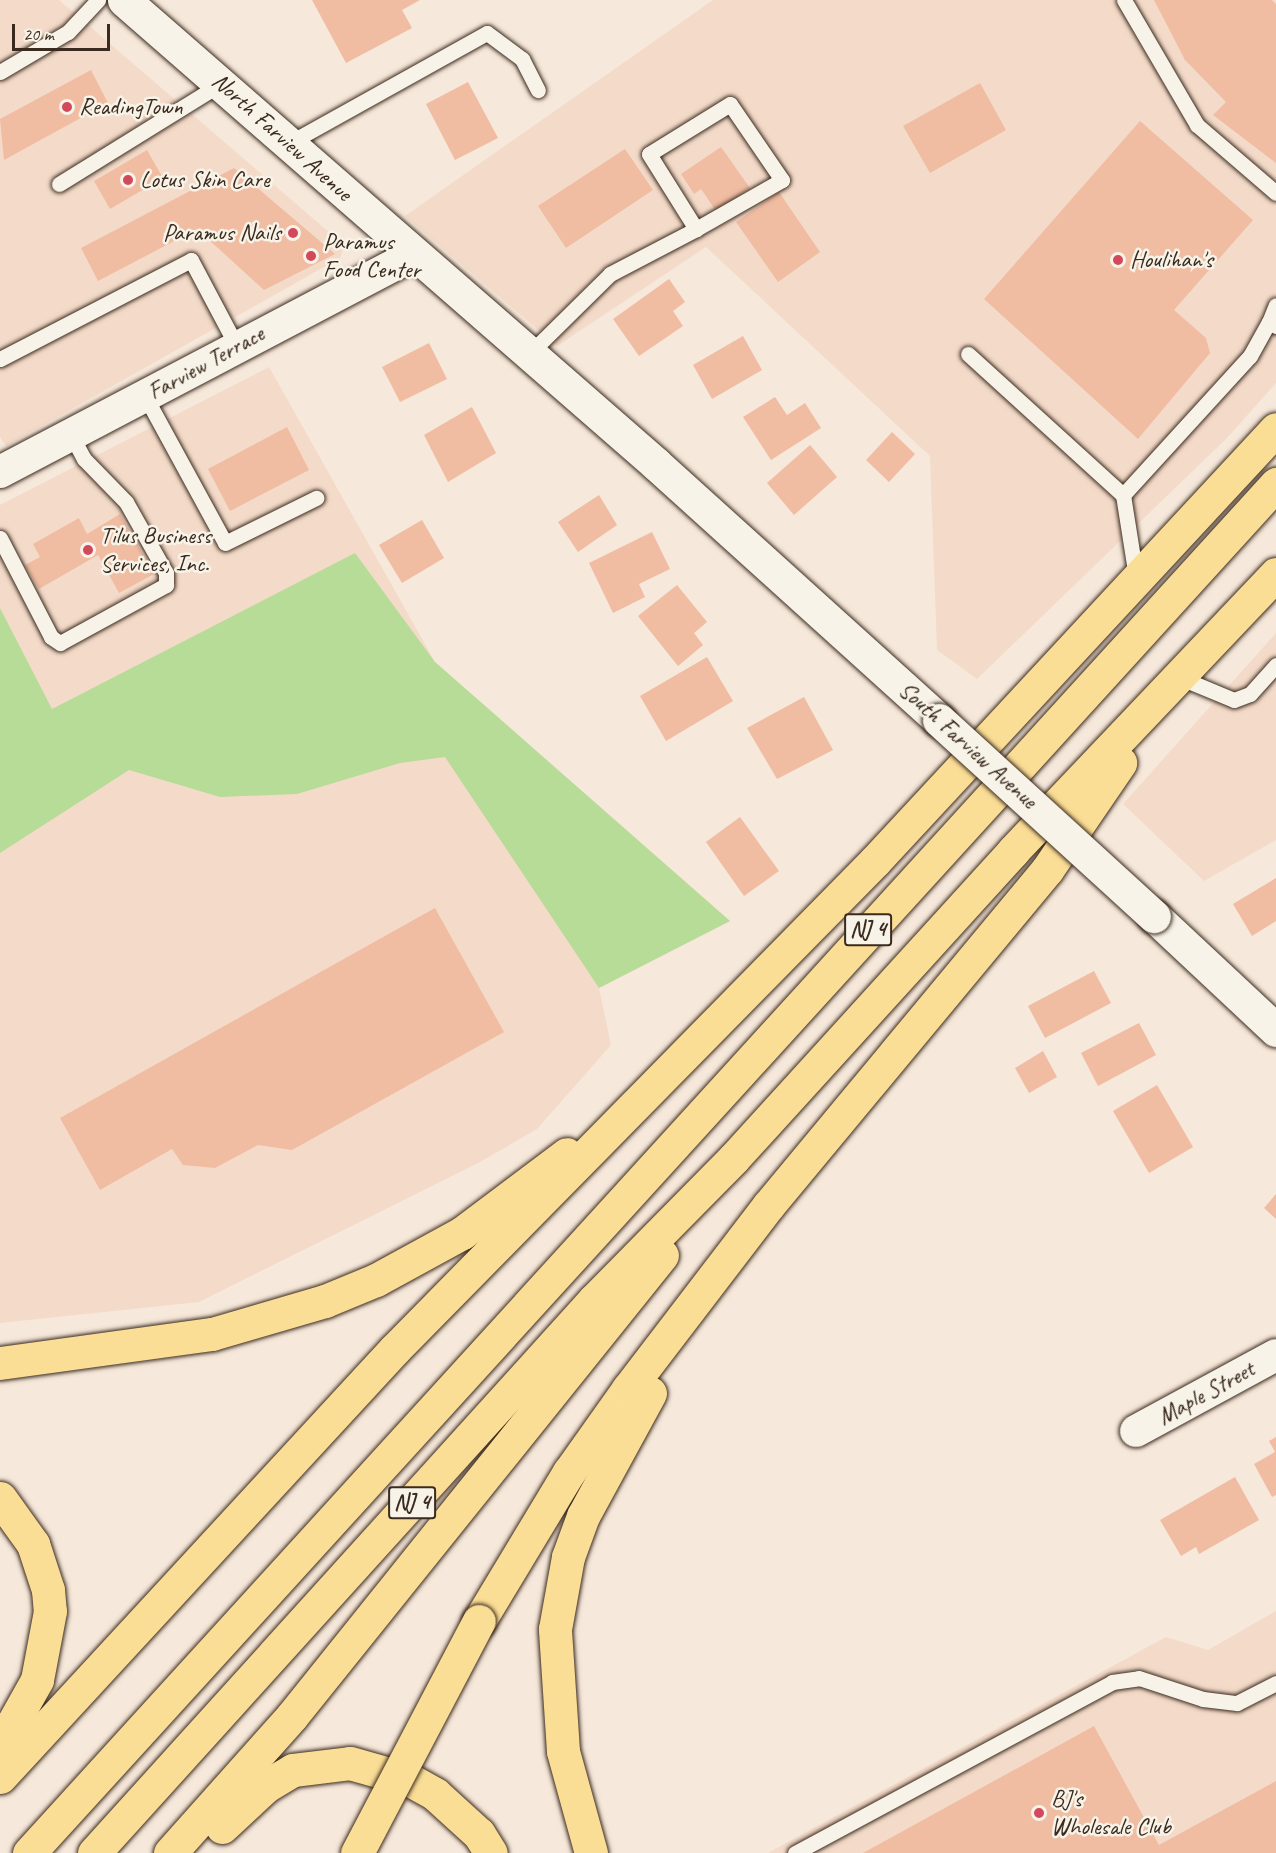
<!DOCTYPE html>
<style>
body{margin:0}
#map{position:relative;width:1276px;height:1853px;overflow:hidden;background:#f6e8da;font-family:Caveat,sans-serif}
div>[style]{position:absolute}
.built>*{inset:0;background:#f4dbc9}
.green>*{inset:0;background:#b6dc98}
.building>*{inset:0;background:#f0bca2}
.roads{filter:drop-shadow(0 0 2px #3b2a1e) drop-shadow(0 0 2px #3b2a1e)}
.lane>*{height:15px;margin:-7.5px;padding:0 7.5px;transform-origin:7.5px;border-radius:7.5px;background:#f7f3e8}
.street>*{height:32px;margin:-16px;padding:0 16px;transform-origin:16px;border-radius:16px;background:#f7f3e8}
.secondary>*{height:33px;margin:-16.5px;padding:0 16.5px;transform-origin:16.5px;border-radius:16.5px;background:#f7f3e8}
.highway>*{height:33px;margin:-16.5px;padding:0 16.5px;transform-origin:16.5px;border-radius:16.5px;background:#fbde96}
.bridges{filter:drop-shadow(0 0 2px #3b2a1e) drop-shadow(0 0 2px #3b2a1e)}
.secondary-bridge>*{height:33px;margin:-16.5px;padding:0 16.5px;transform-origin:16.5px;border-radius:16.5px;background:#f7f3e8}
.highway-bridge>*{height:33px;margin:-16.5px;padding:0 16.5px;transform-origin:16.5px;border-radius:16.5px;background:#fbde96}
.dots>*{width:16px;height:16px;translate:-50% -50%;box-sizing:border-box;border:3px solid #f7f3e8;border-radius:50%}
span{translate:-50% -50%;white-space:nowrap;text-align:center;line-height:1.15;-webkit-text-stroke:5px #f7f3e8;paint-order:stroke}
.shield-label span{padding:2px 4px;background:#f7f3e8;border:2px solid;border-radius:4px;-webkit-text-stroke-width:0}
.shield-label{font-size:22px;color:#3b2a1e;font-weight:700}
.poi-label{font-size:24px;color:#3b2a1e}
.left{translate:0 -50%;text-align:left}
.right{translate:-100% -50%;text-align:right}
.street-label{font-size:24px;color:#3b2a1e}
.scale{position:absolute;left:12px;top:24px;width:98px;height:27px;box-sizing:border-box;border:3px solid #3b2a1e;border-top:0;padding-left:8px;font-size:18px;line-height:21px;white-space:nowrap;color:#3b2a1e;-webkit-text-stroke:4px #f7f3e8;paint-order:stroke}
</style>
<div id="map">
<div class="built">
<div style="clip-path:polygon(0 0,59px 0,344px 245px,340px 258px,6px 446px,0 437px)"></div>
<div style="clip-path:polygon(713px 0,1276px 0,1276px 383px,1227px 438px,977px 679px,937px 650px,930px 456px,706px 247px,557px 346px,405px 216px)"></div>
<div style="clip-path:polygon(269px 367px,435px 662px,730px 921px,599px 988px,611px 1045px,537px 1129px,480px 1162px,199px 1302px,0 1323px,0 505px)"></div>
<div style="clip-path:polygon(1276px 633px,1276px 840px,1204px 881px,1123px 804px)"></div>
<div style="clip-path:polygon(1276px 1611px,1276px 1853px,768px 1853px,1166px 1637px,1208px 1650px)"></div>
</div>
<div class="green">
<div style="clip-path:polygon(355px 553px,435px 662px,730px 921px,599px 988px,445px 757px,400px 763px,297px 794px,220px 797px,129px 770px,0 853px,0 608px,52px 709px)"></div>
</div>
<div class="building">
<div style="clip-path:polygon(312px 0,420px 0,402px 10px,412px 28px,346px 63px)"></div>
<div style="clip-path:polygon(1154px 0,1272px 0,1276px 4px,1276px 163px,1213px 115px,1226px 102px,1185px 60px)"></div>
<div style="clip-path:polygon(91px 70px,108px 103px,4px 160px,0 119px)"></div>
<div style="clip-path:polygon(468px 82px,498px 138px,455px 160px,426px 104px)"></div>
<div style="clip-path:polygon(980px 83px,1006px 130px,930px 173px,903px 126px)"></div>
<div style="clip-path:polygon(1140px 121px,1253px 220px,1174px 310px,1206px 338px,1210px 353px,1138px 439px,984px 299px)"></div>
<div style="clip-path:polygon(721px 147px,750px 188px,716px 211px,701px 189px,694px 194px,681px 174px)"></div>
<div style="clip-path:polygon(625px 149px,653px 190px,566px 248px,538px 206px)"></div>
<div style="clip-path:polygon(147px 150px,163px 178px,110px 209px,94px 181px)"></div>
<div style="clip-path:polygon(234px 168px,335px 254px,264px 290px,197px 229px,98px 281px,81px 248px)"></div>
<div style="clip-path:polygon(779px 192px,820px 252px,778px 282px,736px 222px)"></div>
<div style="clip-path:polygon(669px 279px,685px 302px,673px 311px,683px 326px,639px 356px,613px 319px)"></div>
<div style="clip-path:polygon(743px 336px,762px 370px,712px 399px,693px 365px)"></div>
<div style="clip-path:polygon(429px 343px,447px 379px,400px 402px,382px 367px)"></div>
<div style="clip-path:polygon(775px 397px,787px 415px,805px 403px,821px 428px,771px 460px,743px 417px)"></div>
<div style="clip-path:polygon(472px 407px,496px 453px,448px 482px,424px 435px)"></div>
<div style="clip-path:polygon(287px 427px,309px 470px,230px 511px,208px 469px)"></div>
<div style="clip-path:polygon(892px 432px,915px 454px,889px 482px,866px 460px)"></div>
<div style="clip-path:polygon(810px 445px,837px 477px,794px 515px,767px 483px)"></div>
<div style="clip-path:polygon(599px 495px,617px 525px,578px 552px,558px 522px)"></div>
<div style="clip-path:polygon(120px 514px,154px 574px,119px 593px,98px 555px,39px 589px,25px 565px,40px 557px,33px 544px,79px 518px,87px 534px)"></div>
<div style="clip-path:polygon(422px 520px,444px 558px,402px 583px,379px 545px)"></div>
<div style="clip-path:polygon(652px 532px,670px 569px,639px 584px,645px 597px,613px 613px,589px 563px)"></div>
<div style="clip-path:polygon(677px 585px,707px 622px,694px 633px,703px 645px,678px 666px,638px 616px)"></div>
<div style="clip-path:polygon(707px 657px,733px 701px,666px 741px,640px 696px)"></div>
<div style="clip-path:polygon(804px 697px,833px 750px,777px 779px,747px 728px)"></div>
<div style="clip-path:polygon(740px 817px,779px 871px,744px 896px,706px 842px)"></div>
<div style="clip-path:polygon(1276px 878px,1276px 921px,1252px 936px,1233px 904px)"></div>
<div style="clip-path:polygon(435px 908px,504px 1032px,292px 1150px,258px 1145px,215px 1168px,183px 1165px,172px 1149px,100px 1190px,60px 1118px)"></div>
<div style="clip-path:polygon(1094px 971px,1111px 1003px,1045px 1038px,1028px 1006px)"></div>
<div style="clip-path:polygon(1139px 1023px,1156px 1055px,1098px 1086px,1081px 1053px)"></div>
<div style="clip-path:polygon(1043px 1051px,1057px 1077px,1029px 1093px,1015px 1068px)"></div>
<div style="clip-path:polygon(1157px 1085px,1193px 1147px,1149px 1173px,1113px 1111px)"></div>
<div style="clip-path:polygon(1276px 1194px,1276px 1219px,1264px 1208px)"></div>
<div style="clip-path:polygon(1276px 1437px,1276px 1495px,1272px 1497px,1254px 1464px,1275px 1452px,1269px 1441px)"></div>
<div style="clip-path:polygon(1235px 1477px,1259px 1520px,1199px 1554px,1196px 1547px,1181px 1556px,1160px 1520px)"></div>
<div style="clip-path:polygon(1094px 1726px,1159px 1845px,1276px 1781px,1276px 1853px,863px 1853px)"></div>
</div>
<div class="roads">
<div class="lane">
<div style="left:1124px;top:0;width:145px;rotate:59.7deg"></div>
<div style="left:1197px;top:125px;width:104px;rotate:40.7deg"></div>
<div style="left:0;top:72px;width:79px;rotate:-30.5deg"></div>
<div style="left:68px;top:32px;width:44px;rotate:-46.8deg"></div>
<div style="left:291px;top:142px;width:224px;rotate:-29.1deg"></div>
<div style="left:487px;top:33px;width:44px;rotate:36.6deg"></div>
<div style="left:522px;top:59px;width:35px;rotate:63deg"></div>
<div style="left:59px;top:184px;width:192px;rotate:-31.8deg"></div>
<div style="left:1269px;top:322px;width:18px;rotate:-68deg"></div>
<div style="left:968px;top:354px;width:210px;rotate:42.3deg"></div>
<div style="left:528px;top:355px;width:115px;rotate:-44.6deg"></div>
<div style="left:610px;top:274px;width:97px;rotate:-27.6deg"></div>
<div style="left:696px;top:229px;width:99px;rotate:-29.7deg"></div>
<div style="left:782px;top:180px;width:92px;rotate:-124.4deg"></div>
<div style="left:730px;top:104px;width:95px;rotate:148.3deg"></div>
<div style="left:649px;top:154px;width:89px;rotate:57.9deg"></div>
<div style="left:0;top:359px;width:215px;rotate:-27.4deg"></div>
<div style="left:191px;top:260px;width:96px;rotate:62.1deg"></div>
<div style="left:145px;top:396px;width:167px;rotate:61.4deg"></div>
<div style="left:225px;top:543px;width:102px;rotate:-26.3deg"></div>
<div style="left:0;top:538px;width:111px;rotate:62.7deg"></div>
<div style="left:51px;top:637px;width:11px;rotate:34deg"></div>
<div style="left:60px;top:643px;width:121px;rotate:-28.7deg"></div>
<div style="left:166px;top:585px;width:12px;rotate:-90deg"></div>
<div style="left:166px;top:573px;width:81px;rotate:-119.4deg"></div>
<div style="left:126px;top:502px;width:60px;rotate:-134.3deg"></div>
<div style="left:84px;top:459px;width:27px;rotate:-118deg"></div>
<div style="left:1136px;top:577px;width:83px;rotate:-99deg"></div>
<div style="left:1123px;top:495px;width:188px;rotate:-47.6deg"></div>
<div style="left:1250px;top:356px;width:39px;rotate:-61deg"></div>
<div style="left:1269px;top:322px;width:8px;rotate:30deg"></div>
<div style="left:1181px;top:678px;width:57px;rotate:22.5deg"></div>
<div style="left:1234px;top:700px;width:17px;rotate:-21deg"></div>
<div style="left:1250px;top:694px;width:39px;rotate:-48deg"></div>
<div style="left:795px;top:1853px;width:360px;rotate:-28.3deg"></div>
<div style="left:1112px;top:1682px;width:27px;rotate:-8deg"></div>
<div style="left:1139px;top:1678px;width:67px;rotate:18.2deg"></div>
<div style="left:1203px;top:1699px;width:34px;rotate:7deg"></div>
<div style="left:1237px;top:1703px;width:44px;rotate:-27.1deg"></div>
</div>
<div class="street">
<div style="left:0;top:472px;width:467px;rotate:-27.7deg"></div>
<div style="left:1136px;top:1431px;width:159px;rotate:-28.5deg"></div>
</div>
<div class="secondary">
<div style="left:124px;top:0;width:706px;rotate:41.09deg"></div>
<div style="left:656px;top:464px;width:382px;rotate:42.1deg"></div>
<div style="left:1154px;top:916px;width:167px;rotate:43.1deg"></div>
</div>
<div class="highway">
<div style="left:0;top:1363px;width:214px;rotate:-7.8deg"></div>
<div style="left:212px;top:1334px;width:118px;rotate:-16.3deg"></div>
<div style="left:325px;top:1301px;width:55px;rotate:-22.4deg"></div>
<div style="left:376px;top:1280px;width:98px;rotate:-28.7deg"></div>
<div style="left:462px;top:1233px;width:131px;rotate:-37deg"></div>
<div style="left:0;top:1498px;width:57px;rotate:54.3deg"></div>
<div style="left:33px;top:1544px;width:48px;rotate:71.9deg"></div>
<div style="left:48px;top:1590px;width:21px;rotate:85deg"></div>
<div style="left:50px;top:1611px;width:70px;rotate:100.7deg"></div>
<div style="left:37px;top:1680px;width:76px;rotate:119.3deg"></div>
<div style="left:479px;top:1621px;width:174px;rotate:-58.9deg"></div>
<div style="left:569px;top:1472px;width:102px;rotate:-54.6deg"></div>
<div style="left:628px;top:1389px;width:230px;rotate:-52.6deg"></div>
<div style="left:768px;top:1206px;width:437px;rotate:-50.3deg"></div>
<div style="left:1047px;top:870px;width:130px;rotate:-55.7deg"></div>
<div style="left:0;top:1777px;width:582px;rotate:-47.3deg"></div>
<div style="left:395px;top:1349px;width:685px;rotate:-45.47deg"></div>
<div style="left:875px;top:861px;width:589px;rotate:-47.13deg"></div>
<div style="left:222px;top:1827px;width:60px;rotate:-43deg"></div>
<div style="left:266px;top:1786px;width:31px;rotate:-31deg"></div>
<div style="left:293px;top:1770px;width:57px;rotate:-7deg"></div>
<div style="left:350px;top:1763px;width:62px;rotate:15.8deg"></div>
<div style="left:410px;top:1780px;width:29px;rotate:29deg"></div>
<div style="left:435px;top:1794px;width:59px;rotate:42.3deg"></div>
<div style="left:479px;top:1834px;width:22px;rotate:58deg"></div>
<div style="left:29px;top:1853px;width:1852px;rotate:-47.67deg"></div>
<div style="left:94px;top:1853px;width:746px;rotate:-47.88deg"></div>
<div style="left:594px;top:1300px;width:199px;rotate:-45.4deg"></div>
<div style="left:734px;top:1158px;width:415px;rotate:-47.7deg"></div>
<div style="left:1013px;top:851px;width:382px;rotate:-46.5deg"></div>
<div style="left:170px;top:1853px;width:183px;rotate:-48.3deg"></div>
<div style="left:292px;top:1716px;width:591px;rotate:-51.25deg"></div>
<div style="left:591px;top:1853px;width:106px;rotate:-105.4deg"></div>
<div style="left:563px;top:1751px;width:122px;rotate:-93.8deg"></div>
<div style="left:555px;top:1629px;width:73px;rotate:-79.8deg"></div>
<div style="left:568px;top:1557px;width:44px;rotate:-69.9deg"></div>
<div style="left:583px;top:1516px;width:140px;rotate:-61.4deg"></div>
</div>
</div>
<div class="bridges">
<div class="secondary-bridge">
<div style="left:939px;top:720px;width:291px;rotate:42.4deg"></div>
</div>
<div class="highway-bridge">
<div style="left:357px;top:1853px;width:262px;rotate:-62.3deg"></div>
</div>
</div>
<div class="dots">
<div style="left:67px;top:107px;background:#d1495b"></div>
<div style="left:128px;top:180px;background:#d1495b"></div>
<div style="left:293px;top:233px;background:#d1495b"></div>
<div style="left:311px;top:256px;background:#d1495b"></div>
<div style="left:1118px;top:260px;background:#d1495b"></div>
<div style="left:88px;top:550px;background:#d1495b"></div>
<div style="left:1039px;top:1813px;background:#d1495b"></div>
</div>
<div class="shield-label">
<span style="left:868px;top:930px">NJ 4</span>
<span style="left:412px;top:1503px">NJ 4</span>
</div>
<div class="poi-label">
<span class="left" style="left:79px;top:107px">ReadingTown</span>
<span class="left" style="left:140px;top:180px">Lotus Skin Care</span>
<span class="right" style="left:281px;top:233px">Paramus Nails</span>
<span class="left" style="left:323px;top:256px">Paramus<br>Food Center</span>
<span class="left" style="left:1130px;top:260px">Houlihan's</span>
<span class="left" style="left:100px;top:550px">Tilus Business<br>Services, Inc.</span>
<span class="left" style="left:1051px;top:1813px">BJ's<br>Wholesale Club</span>
</div>
<div class="street-label">
<span style="left:282px;top:137px;rotate:42deg">North Farview Avenue</span>
<span style="left:206px;top:363px;rotate:-29deg">Farview Terrace</span>
<span style="left:968px;top:745px;rotate:42deg">South Farview Avenue</span>
<span style="left:1206px;top:1393px;rotate:-29deg">Maple Street</span>
</div>
<div class="scale">20 m</div>
</div>
